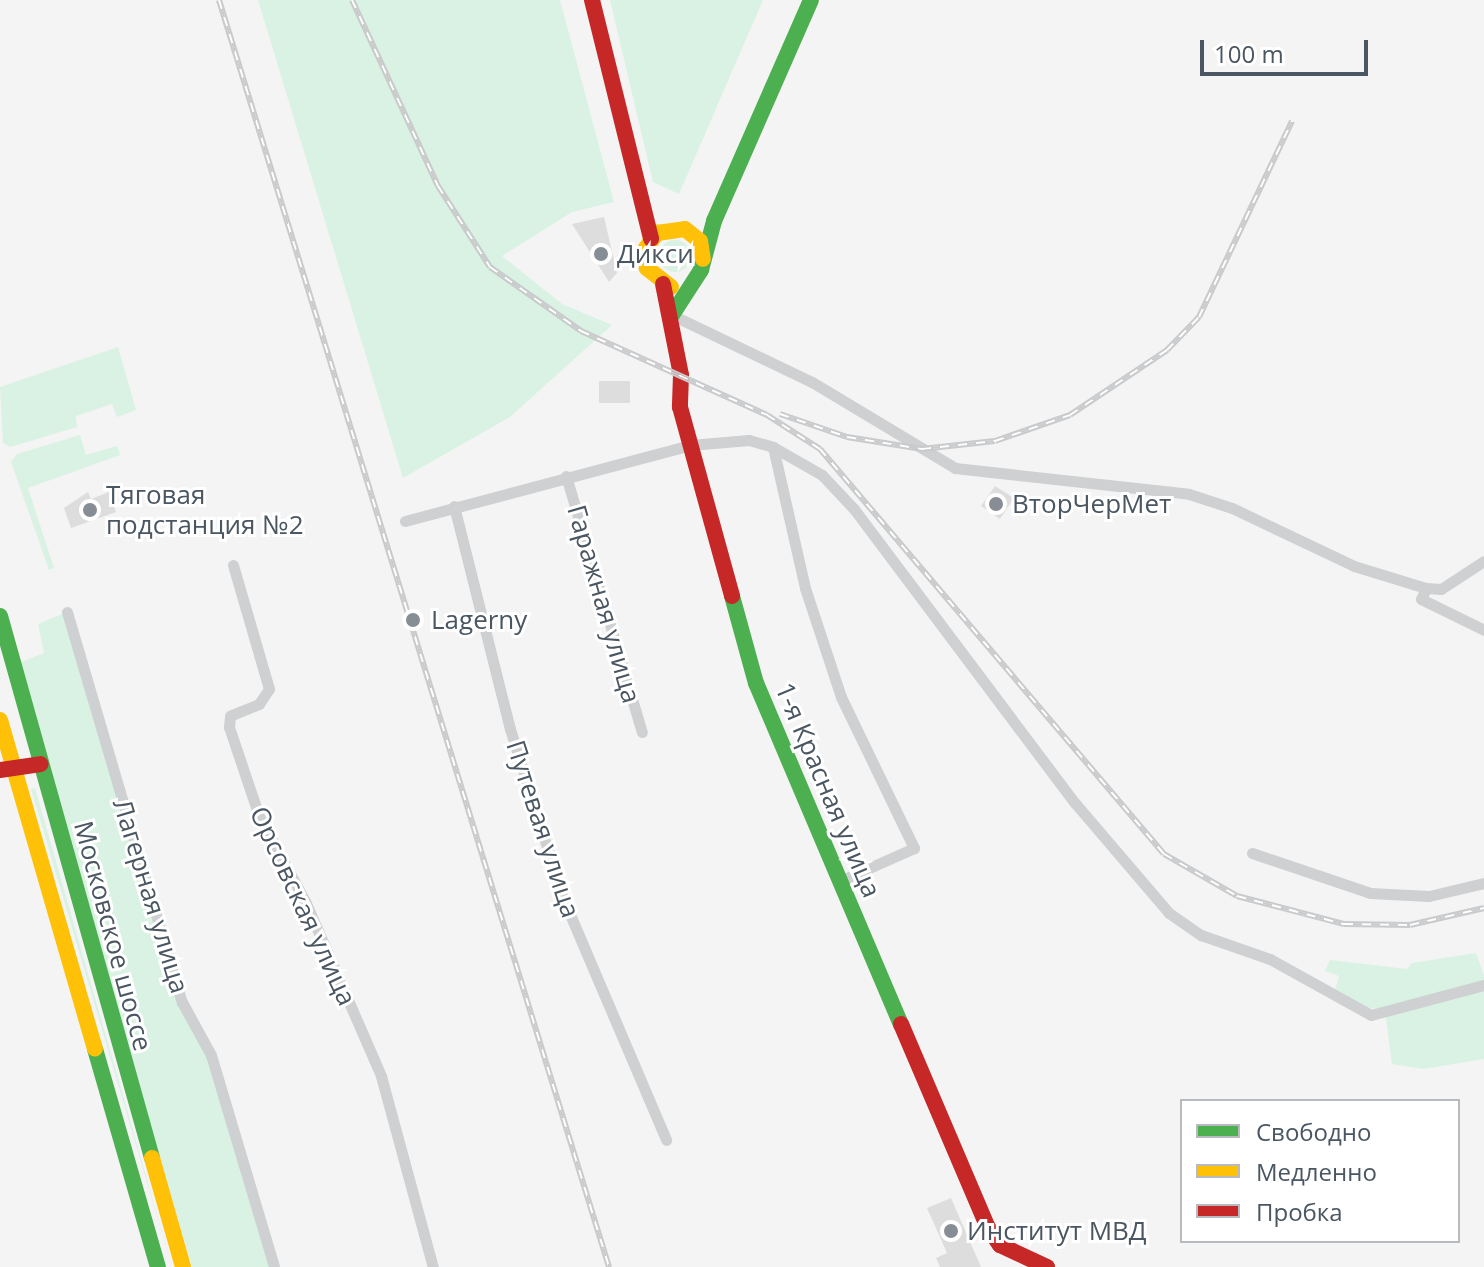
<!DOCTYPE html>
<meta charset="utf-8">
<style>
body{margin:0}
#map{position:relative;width:1484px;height:1267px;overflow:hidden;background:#f4f4f4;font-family:"Open Sans",sans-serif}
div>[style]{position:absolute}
.green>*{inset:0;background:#d9f2e3}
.round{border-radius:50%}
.building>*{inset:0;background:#ddddde}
.street>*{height:11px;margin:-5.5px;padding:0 5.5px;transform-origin:5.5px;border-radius:5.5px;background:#ced0d2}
.fast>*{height:16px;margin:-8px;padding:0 8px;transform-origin:8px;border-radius:8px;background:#4caf50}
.slow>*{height:16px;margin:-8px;padding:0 8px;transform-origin:8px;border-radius:8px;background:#ffc107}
.jam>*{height:16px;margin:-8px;padding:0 8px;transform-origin:8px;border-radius:8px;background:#c62828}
.rail>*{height:6px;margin-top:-3px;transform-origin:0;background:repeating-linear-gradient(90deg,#fff 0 9px,#c9cacc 0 18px);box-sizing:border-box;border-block:2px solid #c9cacc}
.dots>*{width:22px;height:22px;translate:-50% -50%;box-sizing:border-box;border:4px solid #fff;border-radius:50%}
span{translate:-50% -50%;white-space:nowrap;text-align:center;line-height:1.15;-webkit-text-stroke:6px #fff;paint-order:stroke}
.poi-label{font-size:26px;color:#4a5661}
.left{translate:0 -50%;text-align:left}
.street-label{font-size:26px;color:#4a5661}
.legend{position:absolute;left:1180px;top:1099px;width:280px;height:144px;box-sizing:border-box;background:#fff;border:2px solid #b7bbc0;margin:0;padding:10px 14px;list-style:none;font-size:24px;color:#4a5661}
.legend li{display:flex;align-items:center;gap:16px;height:40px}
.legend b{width:40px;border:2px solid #b7bbc0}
.scale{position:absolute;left:1200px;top:40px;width:168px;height:36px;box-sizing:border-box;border:4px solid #4a5661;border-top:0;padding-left:10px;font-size:24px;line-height:28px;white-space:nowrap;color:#4a5661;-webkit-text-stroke:6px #fff;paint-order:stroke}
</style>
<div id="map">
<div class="green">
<div style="clip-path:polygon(258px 0,560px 0,614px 202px,572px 212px,502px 256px,562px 304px,612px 325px,510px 417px,403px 478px)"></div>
<div style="clip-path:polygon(610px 0,763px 0,679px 194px,653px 182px)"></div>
<div class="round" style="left:659px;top:240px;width:32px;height:32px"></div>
<div style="clip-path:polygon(118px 347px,136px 410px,117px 417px,112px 404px,76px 416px,77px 427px,10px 447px,3px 443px,0 387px)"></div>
<div style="clip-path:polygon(80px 435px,86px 455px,117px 446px,120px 455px,28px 488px,54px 568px,49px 570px,11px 462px,17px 454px)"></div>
<div style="clip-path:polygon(67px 612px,182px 1002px,199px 1025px,274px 1267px,192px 1267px,14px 665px,44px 653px,38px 624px)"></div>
<div style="clip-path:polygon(35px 788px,172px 1267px,31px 789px)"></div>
<div style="clip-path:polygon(1476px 953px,1484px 976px,1484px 1059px,1423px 1069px,1392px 1064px,1385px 1010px,1360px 1007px,1334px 993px,1339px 976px,1325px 971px,1330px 960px,1407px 969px,1412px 963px)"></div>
</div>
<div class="building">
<div style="clip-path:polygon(604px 217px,617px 273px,609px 282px,572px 224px)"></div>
<div style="clip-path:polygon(599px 381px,630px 381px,630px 403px,599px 403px)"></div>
<div style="clip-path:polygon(995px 486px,1014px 498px,1000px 519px,981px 506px)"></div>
<div style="clip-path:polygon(88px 492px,91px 499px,109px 492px,116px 512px,71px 528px,64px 508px)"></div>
<div style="clip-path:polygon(951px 1198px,981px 1267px,940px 1267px,936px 1258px,947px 1253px,927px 1208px)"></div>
</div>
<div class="street">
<div style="left:672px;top:315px;width:155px;rotate:25.6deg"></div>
<div style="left:812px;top:382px;width:167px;rotate:31deg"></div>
<div style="left:955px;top:468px;width:235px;rotate:6.3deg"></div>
<div style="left:1189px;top:494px;width:45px;rotate:18deg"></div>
<div style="left:1232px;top:508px;width:135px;rotate:25.4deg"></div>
<div style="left:1354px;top:566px;width:75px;rotate:17deg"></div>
<div style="left:1426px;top:588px;width:15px;rotate:4deg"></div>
<div style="left:1441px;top:589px;width:51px;rotate:-33.1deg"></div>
<div style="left:773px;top:447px;width:145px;rotate:77.2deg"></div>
<div style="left:805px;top:588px;width:115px;rotate:71.7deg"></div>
<div style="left:841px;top:697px;width:168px;rotate:64.2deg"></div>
<div style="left:914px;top:848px;width:81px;rotate:156deg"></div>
<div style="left:566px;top:476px;width:267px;rotate:73.5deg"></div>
<div style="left:454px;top:506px;width:230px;rotate:75.9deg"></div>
<div style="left:510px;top:729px;width:177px;rotate:72.6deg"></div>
<div style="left:563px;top:898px;width:263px;rotate:66.9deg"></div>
<div style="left:405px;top:521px;width:295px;rotate:-14.9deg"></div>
<div style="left:690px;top:445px;width:59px;rotate:-4.8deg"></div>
<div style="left:749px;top:440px;width:25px;rotate:16deg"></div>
<div style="left:773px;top:447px;width:56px;rotate:29.7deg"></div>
<div style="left:822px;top:475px;width:47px;rotate:46.7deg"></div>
<div style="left:854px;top:509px;width:368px;rotate:53.1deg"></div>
<div style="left:1075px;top:803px;width:145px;rotate:49.5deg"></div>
<div style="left:1169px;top:913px;width:39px;rotate:35deg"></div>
<div style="left:1201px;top:935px;width:73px;rotate:19.2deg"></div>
<div style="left:1270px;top:959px;width:115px;rotate:29deg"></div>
<div style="left:1371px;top:1015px;width:117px;rotate:-14.9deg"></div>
<div style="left:233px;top:565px;width:129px;rotate:73.8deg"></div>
<div style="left:269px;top:689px;width:18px;rotate:124deg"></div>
<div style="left:259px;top:704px;width:31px;rotate:158deg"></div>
<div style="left:230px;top:716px;width:11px;rotate:95deg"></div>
<div style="left:229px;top:727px;width:94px;rotate:71.4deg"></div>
<div style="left:259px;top:816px;width:97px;rotate:61.6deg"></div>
<div style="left:305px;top:901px;width:191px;rotate:66.5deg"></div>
<div style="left:381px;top:1076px;width:198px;rotate:74.8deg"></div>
<div style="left:1426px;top:588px;width:12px;rotate:114deg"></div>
<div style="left:1421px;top:599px;width:70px;rotate:26.2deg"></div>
<div style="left:67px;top:612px;width:407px;rotate:73.6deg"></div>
<div style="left:182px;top:1002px;width:60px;rotate:61.3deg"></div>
<div style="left:211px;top:1055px;width:221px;rotate:73.4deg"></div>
<div style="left:1252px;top:853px;width:125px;rotate:18.7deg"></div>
<div style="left:1370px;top:893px;width:59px;rotate:2.9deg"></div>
<div style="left:1429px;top:896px;width:57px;rotate:-13.3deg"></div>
</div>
<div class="fast">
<div style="left:672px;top:315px;width:54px;rotate:-57.2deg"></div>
<div style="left:701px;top:270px;width:51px;rotate:-75.1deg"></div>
<div style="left:714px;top:221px;width:241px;rotate:-66.3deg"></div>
<div style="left:732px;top:596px;width:90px;rotate:74.6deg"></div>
<div style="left:756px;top:683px;width:371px;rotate:67deg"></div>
<div style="left:0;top:616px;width:563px;rotate:74.33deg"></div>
<div style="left:95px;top:1049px;width:227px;rotate:73.9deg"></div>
</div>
<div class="slow">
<div style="left:671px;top:287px;width:31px;rotate:-142deg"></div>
<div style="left:647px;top:268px;width:20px;rotate:-93deg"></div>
<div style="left:646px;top:248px;width:19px;rotate:-54deg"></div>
<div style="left:657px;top:233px;width:28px;rotate:-8deg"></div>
<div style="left:685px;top:229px;width:19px;rotate:39deg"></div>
<div style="left:700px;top:241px;width:18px;rotate:81deg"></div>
<div style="left:0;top:720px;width:342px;rotate:73.9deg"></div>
<div style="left:152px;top:1158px;width:113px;rotate:74.1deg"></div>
</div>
<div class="jam">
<div style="left:592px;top:0;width:246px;rotate:76.1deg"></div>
<div style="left:663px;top:284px;width:93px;rotate:78.8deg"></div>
<div style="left:681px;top:375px;width:32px;rotate:92deg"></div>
<div style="left:680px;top:407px;width:196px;rotate:74.6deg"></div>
<div style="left:0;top:770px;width:41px;rotate:-8.3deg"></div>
<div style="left:901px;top:1024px;width:220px;rotate:66.9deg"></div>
<div style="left:987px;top:1226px;width:23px;rotate:56deg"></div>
<div style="left:1000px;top:1245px;width:52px;rotate:25.1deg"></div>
</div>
<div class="rail">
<div style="left:219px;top:0;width:1326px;rotate:72.89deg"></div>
<div style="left:352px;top:0;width:205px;rotate:65.2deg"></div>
<div style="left:438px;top:186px;width:96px;rotate:57.3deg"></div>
<div style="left:490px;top:267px;width:111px;rotate:35.1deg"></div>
<div style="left:581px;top:331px;width:204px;rotate:24.3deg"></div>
<div style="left:767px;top:415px;width:63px;rotate:32.7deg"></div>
<div style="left:820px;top:449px;width:531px;rotate:49.66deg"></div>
<div style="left:1164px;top:854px;width:84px;rotate:29.9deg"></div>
<div style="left:1237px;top:896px;width:111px;rotate:14.7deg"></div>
<div style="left:1344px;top:924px;width:66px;rotate:0.9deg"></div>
<div style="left:1410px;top:925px;width:76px;rotate:-12.9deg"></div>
<div style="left:780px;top:414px;width:71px;rotate:18.9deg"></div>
<div style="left:847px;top:437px;width:76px;rotate:9.1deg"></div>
<div style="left:922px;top:449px;width:73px;rotate:-6.3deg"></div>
<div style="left:995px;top:441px;width:79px;rotate:-19.1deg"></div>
<div style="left:1070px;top:415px;width:117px;rotate:-33.8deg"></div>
<div style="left:1167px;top:350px;width:46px;rotate:-45.9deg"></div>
<div style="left:1199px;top:317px;width:217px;rotate:-64.6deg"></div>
</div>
<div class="dots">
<div style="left:601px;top:254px;background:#868d94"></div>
<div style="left:996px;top:504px;background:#868d94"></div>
<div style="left:90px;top:510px;background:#868d94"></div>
<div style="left:413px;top:620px;background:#868d94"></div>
<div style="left:951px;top:1231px;background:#868d94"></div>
</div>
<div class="poi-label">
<span class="left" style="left:617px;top:254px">Дикси</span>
<span class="left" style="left:106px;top:510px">Тяговая<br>подстанция №2</span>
<span class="left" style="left:1012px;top:504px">ВторЧерМет</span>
<span class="left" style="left:431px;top:620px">Lagerny</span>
<span class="left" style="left:967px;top:1231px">Институт МВД</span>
</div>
<div class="street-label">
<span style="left:604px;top:604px;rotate:74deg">Гаражная улица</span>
<span style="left:828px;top:790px;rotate:67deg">1-я Красная улица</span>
<span style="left:543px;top:829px;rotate:72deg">Путевая улица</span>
<span style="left:151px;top:896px;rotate:73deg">Лагерная улица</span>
<span style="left:303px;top:906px;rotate:65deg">Орсовская улица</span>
<span style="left:113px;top:936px;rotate:75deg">Московское шоссе</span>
</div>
<ul class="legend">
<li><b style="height:10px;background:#4caf50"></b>Свободно</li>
<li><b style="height:10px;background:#ffc107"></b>Медленно</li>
<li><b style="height:10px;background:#c62828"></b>Пробка</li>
</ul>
<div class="scale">100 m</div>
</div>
